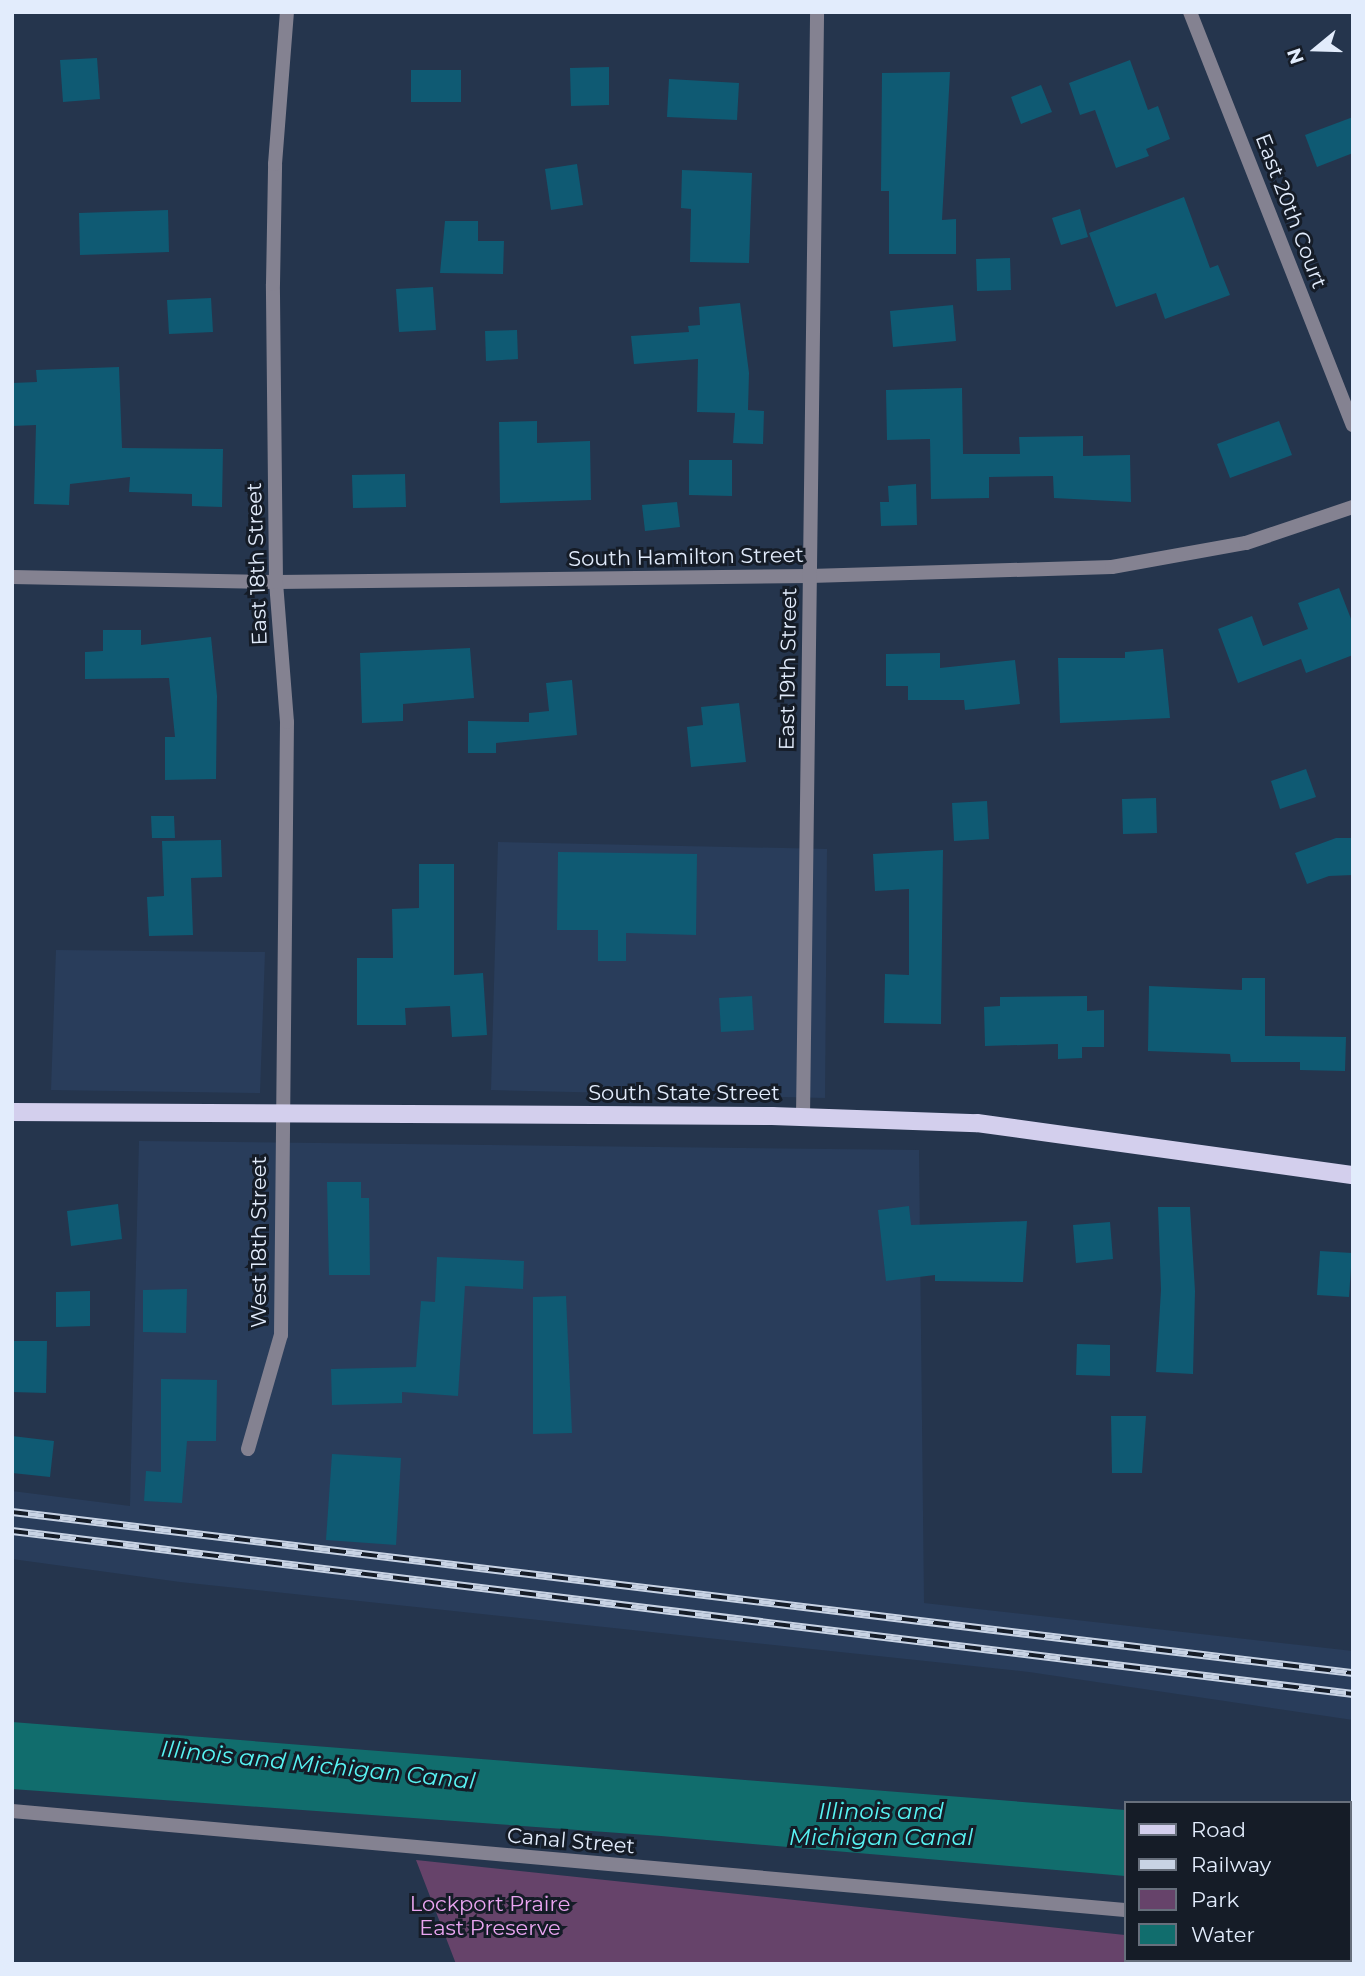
<!DOCTYPE html>
<style>
body{margin:0}
#map{position:relative;width:1365px;height:1976px;overflow:hidden;background:#25354d;font-family:Montserrat,sans-serif}
div>[style]{position:absolute}
.built>*{inset:0;background:#293d5b}
.green>*{inset:0;background:#66436a}
.water>*{inset:0;background:#116d6d}
.building>*{inset:0;background:#0f5a73}
.minor>*{height:14px;margin:-7px;padding:0 7px;transform-origin:7px;border-radius:7px;background:#848291}
.primary>*{height:18px;margin:-9px;padding:0 9px;transform-origin:9px;border-radius:9px;background:#d3cfed}
.rail>*{height:8px;margin-top:-4px;transform-origin:0;background:repeating-linear-gradient(90deg,#151c27 0 16px,#c8d3e4 0 32px);box-sizing:border-box;border-block:2px solid #c8d3e4}
span{translate:-50% -50%;white-space:nowrap;text-align:center;line-height:1.15;-webkit-text-stroke:6px #151c27;paint-order:stroke}
.street-label{font-size:21px;color:#e2ecfc}
.park-label{font-size:21px;color:#eaa5f1}
.water-label{font-size:23px;color:#58f3f3;font-style:italic}
.frame{position:absolute;inset:0;border:14px solid #e2ecfc;pointer-events:none}
.legend{position:absolute;left:1124px;top:1801px;width:228px;height:161px;box-sizing:border-box;background:#151c27;border:2px solid #676f7c;margin:0;padding:9px 12px;list-style:none;font-size:21px;color:#e2ecfc}
.legend li{display:flex;align-items:center;gap:14px;height:35px}
.legend b{width:35px;border:2px solid #676f7c}
.north{position:absolute;left:1281px;top:14px;width:70px;height:70px;-webkit-text-stroke:5px #151c27;paint-order:stroke;rotate:251deg;font-size:19px;font-weight:700;line-height:28px;text-align:center;color:#e2ecfc}
.north::after{content:'';display:block;margin:auto;width:24px;height:32px;background:#e2ecfc;clip-path:polygon(50% 0,100% 100%,50% 72%,0 100%)}
</style>
<div id="map">
<div class="built">
<div style="clip-path:polygon(498px 842px,827px 849px,825px 1098px,491px 1090px)"></div>
<div style="clip-path:polygon(56px 950px,265px 952px,260px 1093px,51px 1090px)"></div>
<div style="clip-path:polygon(139px 1141px,919px 1150px,924px 1603px,1353px 1651px,1353px 1720px,1029px 1672px,180px 1582px,12px 1559px,12px 1491px,130px 1506px)"></div>
</div>
<div class="green">
<div style="clip-path:polygon(416px 1860px,1125px 1935px,1125px 1960px,1349px 1959px,1353px 1964px,456px 1964px)"></div>
</div>
<div class="water">
<div style="clip-path:polygon(12px 1722px,1125px 1810px,1125px 1876px,661px 1836px,12px 1789px)"></div>
</div>
<div class="building">
<div style="clip-path:polygon(97px 58px,100px 99px,63px 102px,60px 60px)"></div>
<div style="clip-path:polygon(1130px 60px,1148px 110px,1158px 106px,1170px 139px,1146px 149px,1149px 156px,1116px 168px,1095px 110px,1080px 115px,1069px 83px)"></div>
<div style="clip-path:polygon(609px 67px,609px 105px,571px 106px,570px 68px)"></div>
<div style="clip-path:polygon(411px 70px,461px 70px,461px 102px,411px 102px)"></div>
<div style="clip-path:polygon(950px 72px,942px 220px,956px 219px,956px 254px,889px 254px,889px 191px,881px 191px,882px 73px)"></div>
<div style="clip-path:polygon(669px 79px,739px 83px,737px 120px,667px 117px)"></div>
<div style="clip-path:polygon(1041px 85px,1052px 112px,1021px 124px,1011px 97px)"></div>
<div style="clip-path:polygon(1353px 117px,1353px 153px,1317px 167px,1305px 135px)"></div>
<div style="clip-path:polygon(577px 164px,583px 205px,551px 210px,545px 169px)"></div>
<div style="clip-path:polygon(682px 170px,752px 173px,749px 263px,690px 262px,691px 209px,681px 208px)"></div>
<div style="clip-path:polygon(1184px 197px,1210px 268px,1218px 265px,1230px 295px,1165px 319px,1156px 293px,1116px 307px,1089px 233px)"></div>
<div style="clip-path:polygon(1080px 209px,1088px 237px,1061px 245px,1052px 218px)"></div>
<div style="clip-path:polygon(168px 210px,169px 252px,80px 255px,79px 213px)"></div>
<div style="clip-path:polygon(445px 221px,478px 221px,478px 241px,504px 241px,503px 274px,440px 273px)"></div>
<div style="clip-path:polygon(1010px 258px,1011px 290px,977px 291px,976px 259px)"></div>
<div style="clip-path:polygon(433px 287px,436px 330px,399px 332px,396px 289px)"></div>
<div style="clip-path:polygon(211px 298px,213px 332px,169px 334px,167px 300px)"></div>
<div style="clip-path:polygon(740px 303px,749px 373px,748px 410px,764px 411px,763px 444px,733px 443px,735px 413px,697px 412px,698px 359px,634px 364px,631px 336px,689px 332px,688px 326px,700px 325px,699px 307px)"></div>
<div style="clip-path:polygon(953px 305px,956px 341px,893px 347px,890px 311px)"></div>
<div style="clip-path:polygon(517px 330px,518px 359px,486px 361px,485px 331px)"></div>
<div style="clip-path:polygon(119px 367px,122px 448px,223px 449px,222px 507px,192px 506px,192px 494px,129px 492px,130px 477px,70px 484px,69px 505px,34px 504px,36px 425px,12px 426px,12px 383px,37px 382px,36px 370px)"></div>
<div style="clip-path:polygon(962px 388px,963px 454px,1020px 454px,1019px 437px,1083px 436px,1083px 456px,1130px 455px,1131px 502px,1054px 498px,1053px 476px,989px 477px,989px 498px,931px 499px,930px 439px,887px 440px,886px 390px)"></div>
<div style="clip-path:polygon(537px 421px,537px 443px,590px 441px,591px 500px,500px 503px,499px 422px)"></div>
<div style="clip-path:polygon(1279px 421px,1292px 455px,1230px 478px,1217px 444px)"></div>
<div style="clip-path:polygon(689px 460px,732px 460px,732px 496px,689px 495px)"></div>
<div style="clip-path:polygon(405px 474px,406px 507px,353px 508px,352px 475px)"></div>
<div style="clip-path:polygon(916px 484px,917px 525px,881px 526px,880px 502px,889px 502px,888px 486px)"></div>
<div style="clip-path:polygon(677px 502px,680px 527px,645px 531px,642px 505px)"></div>
<div style="clip-path:polygon(1339px 588px,1353px 624px,1353px 655px,1306px 673px,1301px 659px,1238px 683px,1218px 629px,1252px 616px,1263px 646px,1308px 629px,1298px 603px)"></div>
<div style="clip-path:polygon(103px 630px,141px 630px,141px 645px,211px 637px,217px 696px,216px 779px,165px 780px,165px 737px,175px 737px,169px 678px,85px 679px,85px 652px,103px 651px)"></div>
<div style="clip-path:polygon(470px 648px,474px 698px,403px 704px,403px 721px,362px 723px,360px 653px)"></div>
<div style="clip-path:polygon(1163px 649px,1170px 718px,1060px 723px,1058px 658px,1125px 658px,1125px 652px)"></div>
<div style="clip-path:polygon(940px 653px,940px 668px,1015px 660px,1020px 704px,965px 710px,964px 700px,908px 700px,908px 686px,886px 686px,886px 654px)"></div>
<div style="clip-path:polygon(572px 680px,577px 735px,496px 743px,496px 753px,468px 753px,468px 721px,529px 722px,529px 713px,549px 711px,546px 683px)"></div>
<div style="clip-path:polygon(739px 703px,746px 762px,691px 767px,687px 727px,703px 725px,701px 707px)"></div>
<div style="clip-path:polygon(1306px 769px,1316px 797px,1280px 809px,1271px 781px)"></div>
<div style="clip-path:polygon(1156px 798px,1157px 833px,1123px 834px,1122px 799px)"></div>
<div style="clip-path:polygon(987px 801px,989px 839px,954px 841px,952px 803px)"></div>
<div style="clip-path:polygon(151px 816px,174px 816px,175px 838px,152px 838px)"></div>
<div style="clip-path:polygon(1336px 838px,1353px 838px,1353px 875px,1329px 876px,1307px 884px,1295px 853px)"></div>
<div style="clip-path:polygon(221px 840px,222px 877px,191px 878px,193px 935px,149px 936px,147px 897px,164px 896px,162px 841px)"></div>
<div style="clip-path:polygon(943px 850px,941px 1024px,884px 1023px,885px 974px,909px 975px,909px 889px,875px 891px,873px 854px)"></div>
<div style="clip-path:polygon(558px 852px,697px 854px,696px 935px,626px 933px,626px 961px,598px 961px,598px 930px,557px 930px)"></div>
<div style="clip-path:polygon(419px 864px,454px 864px,454px 975px,483px 973px,487px 1035px,452px 1037px,450px 1006px,405px 1008px,406px 1025px,357px 1025px,357px 958px,393px 958px,392px 909px,419px 908px)"></div>
<div style="clip-path:polygon(1242px 978px,1265px 978px,1265px 1036px,1346px 1037px,1345px 1071px,1300px 1070px,1300px 1062px,1231px 1062px,1230px 1054px,1148px 1051px,1149px 986px,1242px 990px)"></div>
<div style="clip-path:polygon(752px 996px,754px 1030px,721px 1032px,719px 998px)"></div>
<div style="clip-path:polygon(1087px 996px,1087px 1011px,1104px 1010px,1104px 1047px,1082px 1047px,1082px 1058px,1058px 1059px,1058px 1044px,985px 1046px,984px 1007px,1000px 1006px,1000px 997px)"></div>
<div style="clip-path:polygon(327px 1182px,361px 1182px,361px 1198px,369px 1198px,370px 1275px,329px 1275px)"></div>
<div style="clip-path:polygon(118px 1204px,122px 1239px,71px 1246px,67px 1211px)"></div>
<div style="clip-path:polygon(909px 1206px,911px 1225px,1027px 1221px,1023px 1282px,935px 1281px,935px 1275px,886px 1281px,878px 1210px)"></div>
<div style="clip-path:polygon(1158px 1207px,1190px 1207px,1195px 1291px,1193px 1374px,1156px 1372px,1161px 1290px)"></div>
<div style="clip-path:polygon(1110px 1222px,1113px 1259px,1076px 1263px,1073px 1225px)"></div>
<div style="clip-path:polygon(1320px 1251px,1352px 1253px,1349px 1297px,1317px 1295px)"></div>
<div style="clip-path:polygon(437px 1257px,524px 1261px,523px 1289px,465px 1286px,458px 1396px,402px 1392px,402px 1403px,332px 1405px,331px 1369px,416px 1367px,421px 1301px,435px 1302px)"></div>
<div style="clip-path:polygon(187px 1289px,186px 1333px,143px 1332px,143px 1290px)"></div>
<div style="clip-path:polygon(90px 1291px,90px 1326px,56px 1327px,56px 1292px)"></div>
<div style="clip-path:polygon(566px 1296px,572px 1433px,533px 1434px,533px 1297px)"></div>
<div style="clip-path:polygon(12px 1341px,47px 1341px,46px 1393px,12px 1392px)"></div>
<div style="clip-path:polygon(1077px 1344px,1110px 1345px,1110px 1376px,1076px 1375px)"></div>
<div style="clip-path:polygon(161px 1379px,217px 1380px,216px 1441px,187px 1441px,182px 1503px,144px 1501px,146px 1471px,161px 1472px)"></div>
<div style="clip-path:polygon(1111px 1416px,1146px 1416px,1142px 1473px,1112px 1473px)"></div>
<div style="clip-path:polygon(12px 1436px,54px 1441px,50px 1477px,12px 1473px)"></div>
<div style="clip-path:polygon(332px 1454px,401px 1458px,396px 1545px,326px 1540px)"></div>
</div>
<div class="minor">
<div style="left:1190px;top:12px;width:444px;rotate:68.5deg"></div>
<div style="left:12px;top:577px;width:264px;rotate:1.1deg"></div>
<div style="left:276px;top:582px;width:534px;rotate:-0.64deg"></div>
<div style="left:810px;top:576px;width:302px;rotate:-1.7deg"></div>
<div style="left:1112px;top:567px;width:136px;rotate:-10.2deg"></div>
<div style="left:1246px;top:543px;width:113px;rotate:-18.6deg"></div>
<div style="left:803px;top:1117px;width:1105px;rotate:-89.27deg"></div>
<div style="left:248px;top:1449px;width:119px;rotate:-73.9deg"></div>
<div style="left:281px;top:1335px;width:613px;rotate:-89.44deg"></div>
<div style="left:287px;top:722px;width:140px;rotate:-94.5deg"></div>
<div style="left:276px;top:582px;width:298px;rotate:-90.6deg"></div>
<div style="left:273px;top:284px;width:120px;rotate:-89deg"></div>
<div style="left:275px;top:164px;width:152px;rotate:-85.5deg"></div>
<div style="left:12px;top:1811px;width:1117px;rotate:5.08deg"></div>
<div style="left:1349px;top:1929px;width:4px;rotate:14deg"></div>
</div>
<div class="primary">
<div style="left:12px;top:1112px;width:760px;rotate:0.3deg"></div>
<div style="left:772px;top:1116px;width:205px;rotate:2deg"></div>
<div style="left:977px;top:1123px;width:380px;rotate:7.9deg"></div>
</div>
<div class="rail">
<div style="left:12px;top:1512px;width:1351px;rotate:6.85deg"></div>
<div style="left:12px;top:1531px;width:1351px;rotate:6.93deg"></div>
</div>
<div class="street-label">
<span style="left:1291px;top:211px;rotate:69deg">East 20th Court</span>
<span style="left:686px;top:557px;rotate:-1deg">South Hamilton Street</span>
<span style="left:257px;top:564px;rotate:-92deg">East 18th Street</span>
<span style="left:788px;top:669px;rotate:-89deg">East 19th Street</span>
<span style="left:684px;top:1093px">South State Street</span>
<span style="left:259px;top:1242px;rotate:-90deg">West 18th Street</span>
<span style="left:571px;top:1841px;rotate:5deg">Canal Street</span>
</div>
<div class="park-label">
<span style="left:490px;top:1916px">Lockport Praire<br>East Preserve</span>
</div>
<div class="water-label">
<span style="left:318px;top:1765px;rotate:6deg">Illinois and Michigan Canal</span>
<span style="left:881px;top:1824px">Illinois and<br>Michigan Canal</span>
</div>
<div class="frame"></div>
<ul class="legend">
<li><b style="height:9px;background:#d3cfed"></b>Road</li>
<li><b style="height:9px;background:#c8d3e4"></b>Railway</li>
<li><b style="height:19px;background:#66436a"></b>Park</li>
<li><b style="height:19px;background:#116d6d"></b>Water</li>
</ul>
<div class="north">N</div>
</div>
